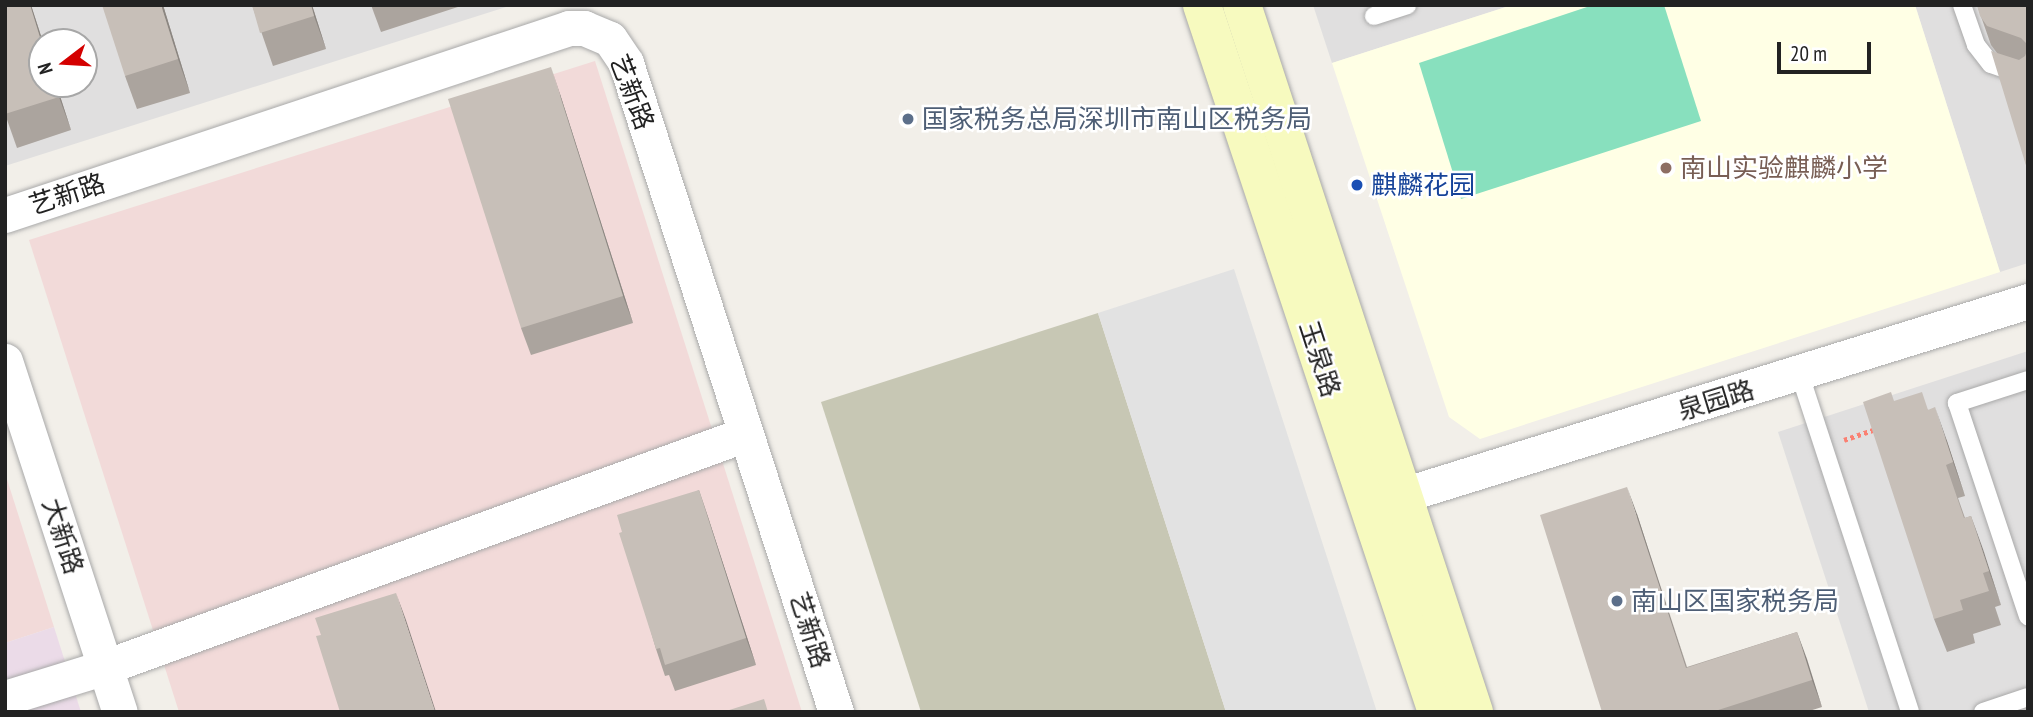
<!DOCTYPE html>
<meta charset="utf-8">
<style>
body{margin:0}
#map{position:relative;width:2033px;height:717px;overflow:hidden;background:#f2efe9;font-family:"PT Sans Narrow","Noto Sans SC",sans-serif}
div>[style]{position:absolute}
.residential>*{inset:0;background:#e0dfdf}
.commercial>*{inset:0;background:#f2dad9}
.industrial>*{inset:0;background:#ebdbe8}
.education>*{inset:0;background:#ffffe5}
.construction>*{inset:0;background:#c7c7b4}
.pitch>*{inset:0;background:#88e0be}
.parking>*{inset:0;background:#e2e2e2}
.path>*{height:4.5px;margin-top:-2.25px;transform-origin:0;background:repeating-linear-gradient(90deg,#fa8072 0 3.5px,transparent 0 7px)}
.roads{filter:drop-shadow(0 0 2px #a9a9a9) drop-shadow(0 0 2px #a9a9a9)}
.lane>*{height:18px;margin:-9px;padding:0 9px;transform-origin:9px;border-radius:9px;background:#fff}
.street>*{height:35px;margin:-17.5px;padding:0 17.5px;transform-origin:17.5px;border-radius:17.5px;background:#fff}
.secondary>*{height:38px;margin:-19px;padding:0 19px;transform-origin:19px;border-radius:19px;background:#f7fabf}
.wall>*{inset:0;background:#aba49e}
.shaded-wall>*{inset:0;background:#8b8681}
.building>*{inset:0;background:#c7bfb8}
.dots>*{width:19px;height:19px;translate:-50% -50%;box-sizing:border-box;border:4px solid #fff;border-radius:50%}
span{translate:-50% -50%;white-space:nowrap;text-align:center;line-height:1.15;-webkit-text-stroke:5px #fff;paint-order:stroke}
.street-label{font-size:26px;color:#222}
.service-label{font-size:26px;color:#4e5e75}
.left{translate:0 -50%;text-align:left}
.education-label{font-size:26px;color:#785e54}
.transit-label{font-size:26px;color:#164399}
.frame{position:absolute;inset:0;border:7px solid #222;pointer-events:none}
.north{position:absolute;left:28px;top:28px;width:70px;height:70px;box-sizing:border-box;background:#fff;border:2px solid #a7a7a7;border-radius:50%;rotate:253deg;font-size:19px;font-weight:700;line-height:28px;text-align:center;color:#222}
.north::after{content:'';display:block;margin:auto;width:24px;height:32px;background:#d40000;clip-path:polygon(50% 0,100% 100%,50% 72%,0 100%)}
.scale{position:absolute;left:1777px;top:42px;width:94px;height:32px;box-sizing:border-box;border:4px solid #222;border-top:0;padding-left:9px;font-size:21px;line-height:24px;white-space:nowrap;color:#222;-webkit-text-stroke:5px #fff;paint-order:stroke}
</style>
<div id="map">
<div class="residential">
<div style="clip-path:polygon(evenodd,5px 5px,512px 5px,5px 166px,5px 5px,42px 42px,84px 42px,84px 84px,42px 84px,42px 42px)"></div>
<div style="clip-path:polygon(1313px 5px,1512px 5px,1332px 63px)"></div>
<div style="clip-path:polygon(1915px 5px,2028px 5px,2028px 263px,2000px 272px)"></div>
<div style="clip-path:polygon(2028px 351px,2028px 712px,1869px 712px,1778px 432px)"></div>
</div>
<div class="commercial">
<div style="clip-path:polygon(595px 61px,802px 712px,179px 712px,29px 240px)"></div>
<div style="clip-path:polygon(5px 473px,54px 627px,5px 643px)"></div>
</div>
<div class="industrial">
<div style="clip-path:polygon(54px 627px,81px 712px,5px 712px,5px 643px)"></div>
</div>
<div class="education">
<div style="clip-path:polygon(1512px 5px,1915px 5px,2000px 272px,1480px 439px,1449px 417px,1332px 63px)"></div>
</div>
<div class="construction">
<div style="clip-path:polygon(1098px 313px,1226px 712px,921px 712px,821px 402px)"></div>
</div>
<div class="pitch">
<div style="clip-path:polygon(1593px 5px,1664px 5px,1701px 121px,1461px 199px,1419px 63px)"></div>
</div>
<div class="parking">
<div style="clip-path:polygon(1234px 269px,1377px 712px,1226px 712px,1098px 313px)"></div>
</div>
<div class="path">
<div style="left:1844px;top:440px;width:34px;rotate:-19deg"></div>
</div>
<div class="roads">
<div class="lane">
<div style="left:1962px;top:5px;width:42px;rotate:70.7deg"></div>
<div style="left:1976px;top:45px;width:24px;rotate:52deg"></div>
<div style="left:1991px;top:64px;width:39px;rotate:19deg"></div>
<div style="left:1374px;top:16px;width:35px;rotate:-18deg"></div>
<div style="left:1800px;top:375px;width:354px;rotate:71.9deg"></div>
<div style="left:2028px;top:380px;width:75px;rotate:162.1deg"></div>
<div style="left:1957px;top:403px;width:225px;rotate:71.6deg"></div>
<div style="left:1983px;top:712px;width:47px;rotate:-18.4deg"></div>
</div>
<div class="street">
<div style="left:5px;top:215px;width:594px;rotate:-18.34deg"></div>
<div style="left:569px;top:28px;width:15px"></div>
<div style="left:584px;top:28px;width:28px;rotate:23deg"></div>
<div style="left:610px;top:39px;width:29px;rotate:56deg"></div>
<div style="left:626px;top:63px;width:682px;rotate:72.07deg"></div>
<div style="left:5px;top:361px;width:369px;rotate:71.9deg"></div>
<div style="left:1403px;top:495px;width:654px;rotate:-17.24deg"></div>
<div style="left:5px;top:698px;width:105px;rotate:-17.2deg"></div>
<div style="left:105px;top:667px;width:682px;rotate:-19.98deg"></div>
</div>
<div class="secondary">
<div style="left:1202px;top:5px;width:745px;rotate:71.61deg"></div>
<div style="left:1242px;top:5px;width:744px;rotate:71.83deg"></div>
</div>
</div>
<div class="wall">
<div style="clip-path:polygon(31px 5px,71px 130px,17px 148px,5px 114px)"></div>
<div style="clip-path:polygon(163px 5px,190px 93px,137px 109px,125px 76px)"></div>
<div style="clip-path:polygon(252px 5px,312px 5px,326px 49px,273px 66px)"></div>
<div style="clip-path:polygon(371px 5px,464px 5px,381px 32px)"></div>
<div style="clip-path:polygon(1977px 5px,2028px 5px,2028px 172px,1997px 53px,1991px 45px)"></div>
<div style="clip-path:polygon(560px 94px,633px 323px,531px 355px,521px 328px)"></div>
<div style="clip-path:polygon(1894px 401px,1929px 410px,1947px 441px,1965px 496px,1958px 498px,1965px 518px,1971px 516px,2001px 605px,1995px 607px,2001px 625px,1973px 634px,1975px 643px,1947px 652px,1934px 619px)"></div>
<div style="clip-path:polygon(699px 490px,708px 517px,756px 665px,675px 691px,669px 675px,665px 676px,656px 649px,622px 532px)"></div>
<div style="clip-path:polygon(1637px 514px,1687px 667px,1797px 632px,1822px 707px,1806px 712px,1602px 712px)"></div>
</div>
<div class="shaded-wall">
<div style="clip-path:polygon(30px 5px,31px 5px,43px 42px,42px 44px)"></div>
<div style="clip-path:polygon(161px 5px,163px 5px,190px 93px,178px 59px)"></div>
<div style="clip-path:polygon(311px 5px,312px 5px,326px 49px,314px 16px)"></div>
<div style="clip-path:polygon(551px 67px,560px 94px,633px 323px,623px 296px)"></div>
<div style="clip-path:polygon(55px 84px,56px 84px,71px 130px,59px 97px)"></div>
<div style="clip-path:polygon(1935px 407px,1947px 441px,1965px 496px,1953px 462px)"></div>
<div style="clip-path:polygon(1627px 487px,1637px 514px,1695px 695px,1686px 668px)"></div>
<div style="clip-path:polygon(699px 490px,708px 517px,756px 665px,746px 638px)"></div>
<div style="clip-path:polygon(1971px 516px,1983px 549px,2001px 605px,1989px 571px)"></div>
<div style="clip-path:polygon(396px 593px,406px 620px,436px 712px,435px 712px)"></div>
<div style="clip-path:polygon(1797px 632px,1807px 659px,1822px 707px,1812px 680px)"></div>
</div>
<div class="building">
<div style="clip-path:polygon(5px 5px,30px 5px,42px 44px,42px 84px,55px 84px,59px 97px,5px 114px)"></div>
<div style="clip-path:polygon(102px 5px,161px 5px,178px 59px,125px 76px)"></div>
<div style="clip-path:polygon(252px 5px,311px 5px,314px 16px,260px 33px)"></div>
<div style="clip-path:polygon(1977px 5px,2028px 5px,2028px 45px,2021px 38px,1987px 26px,1980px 16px)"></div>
<div style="clip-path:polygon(2028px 48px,2028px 172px,1991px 51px,2019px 60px,2025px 56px)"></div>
<div style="clip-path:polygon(551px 67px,623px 296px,521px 328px,448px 99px)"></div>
<div style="clip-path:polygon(1891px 392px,1894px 401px,1922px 392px,1928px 410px,1935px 407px,1953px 462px,1946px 465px,1964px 518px,1971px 516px,1989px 571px,1983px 573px,1989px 591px,1960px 600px,1963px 610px,1934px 619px,1863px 402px)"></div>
<div style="clip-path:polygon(1627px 487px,1686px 668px,1797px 632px,1812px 680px,1712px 712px,1602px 712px,1540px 515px)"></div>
<div style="clip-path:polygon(699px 490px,746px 638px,665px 665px,660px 648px,656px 649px,619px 533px,622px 532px,617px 515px)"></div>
<div style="clip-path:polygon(396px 593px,435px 712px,340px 712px,316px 636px,321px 635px,315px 618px)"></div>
<div style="clip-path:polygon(764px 699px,768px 712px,723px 712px)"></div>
</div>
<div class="dots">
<div style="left:908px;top:119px;background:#5c6f8a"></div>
<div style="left:1666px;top:168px;background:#8d6e63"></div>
<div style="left:1357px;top:185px;background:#1a4fb4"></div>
<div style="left:1617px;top:601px;background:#5c6f8a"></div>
</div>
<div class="street-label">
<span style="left:632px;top:92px;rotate:69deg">艺新路</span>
<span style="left:67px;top:194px;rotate:-18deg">艺新路</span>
<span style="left:1320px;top:359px;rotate:72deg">玉泉路</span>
<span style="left:1716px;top:400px;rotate:-17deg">泉园路</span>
<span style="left:63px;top:536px;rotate:72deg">大新路</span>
<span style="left:810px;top:630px;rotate:72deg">艺新路</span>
</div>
<div class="service-label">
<span class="left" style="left:922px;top:119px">国家税务总局深圳市南山区税务局</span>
<span class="left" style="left:1631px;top:601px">南山区国家税务局</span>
</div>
<div class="education-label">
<span class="left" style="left:1680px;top:168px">南山实验麒麟小学</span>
</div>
<div class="transit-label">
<span class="left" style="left:1371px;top:185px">麒麟花园</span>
</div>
<div class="frame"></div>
<div class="north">N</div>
<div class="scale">20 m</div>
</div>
